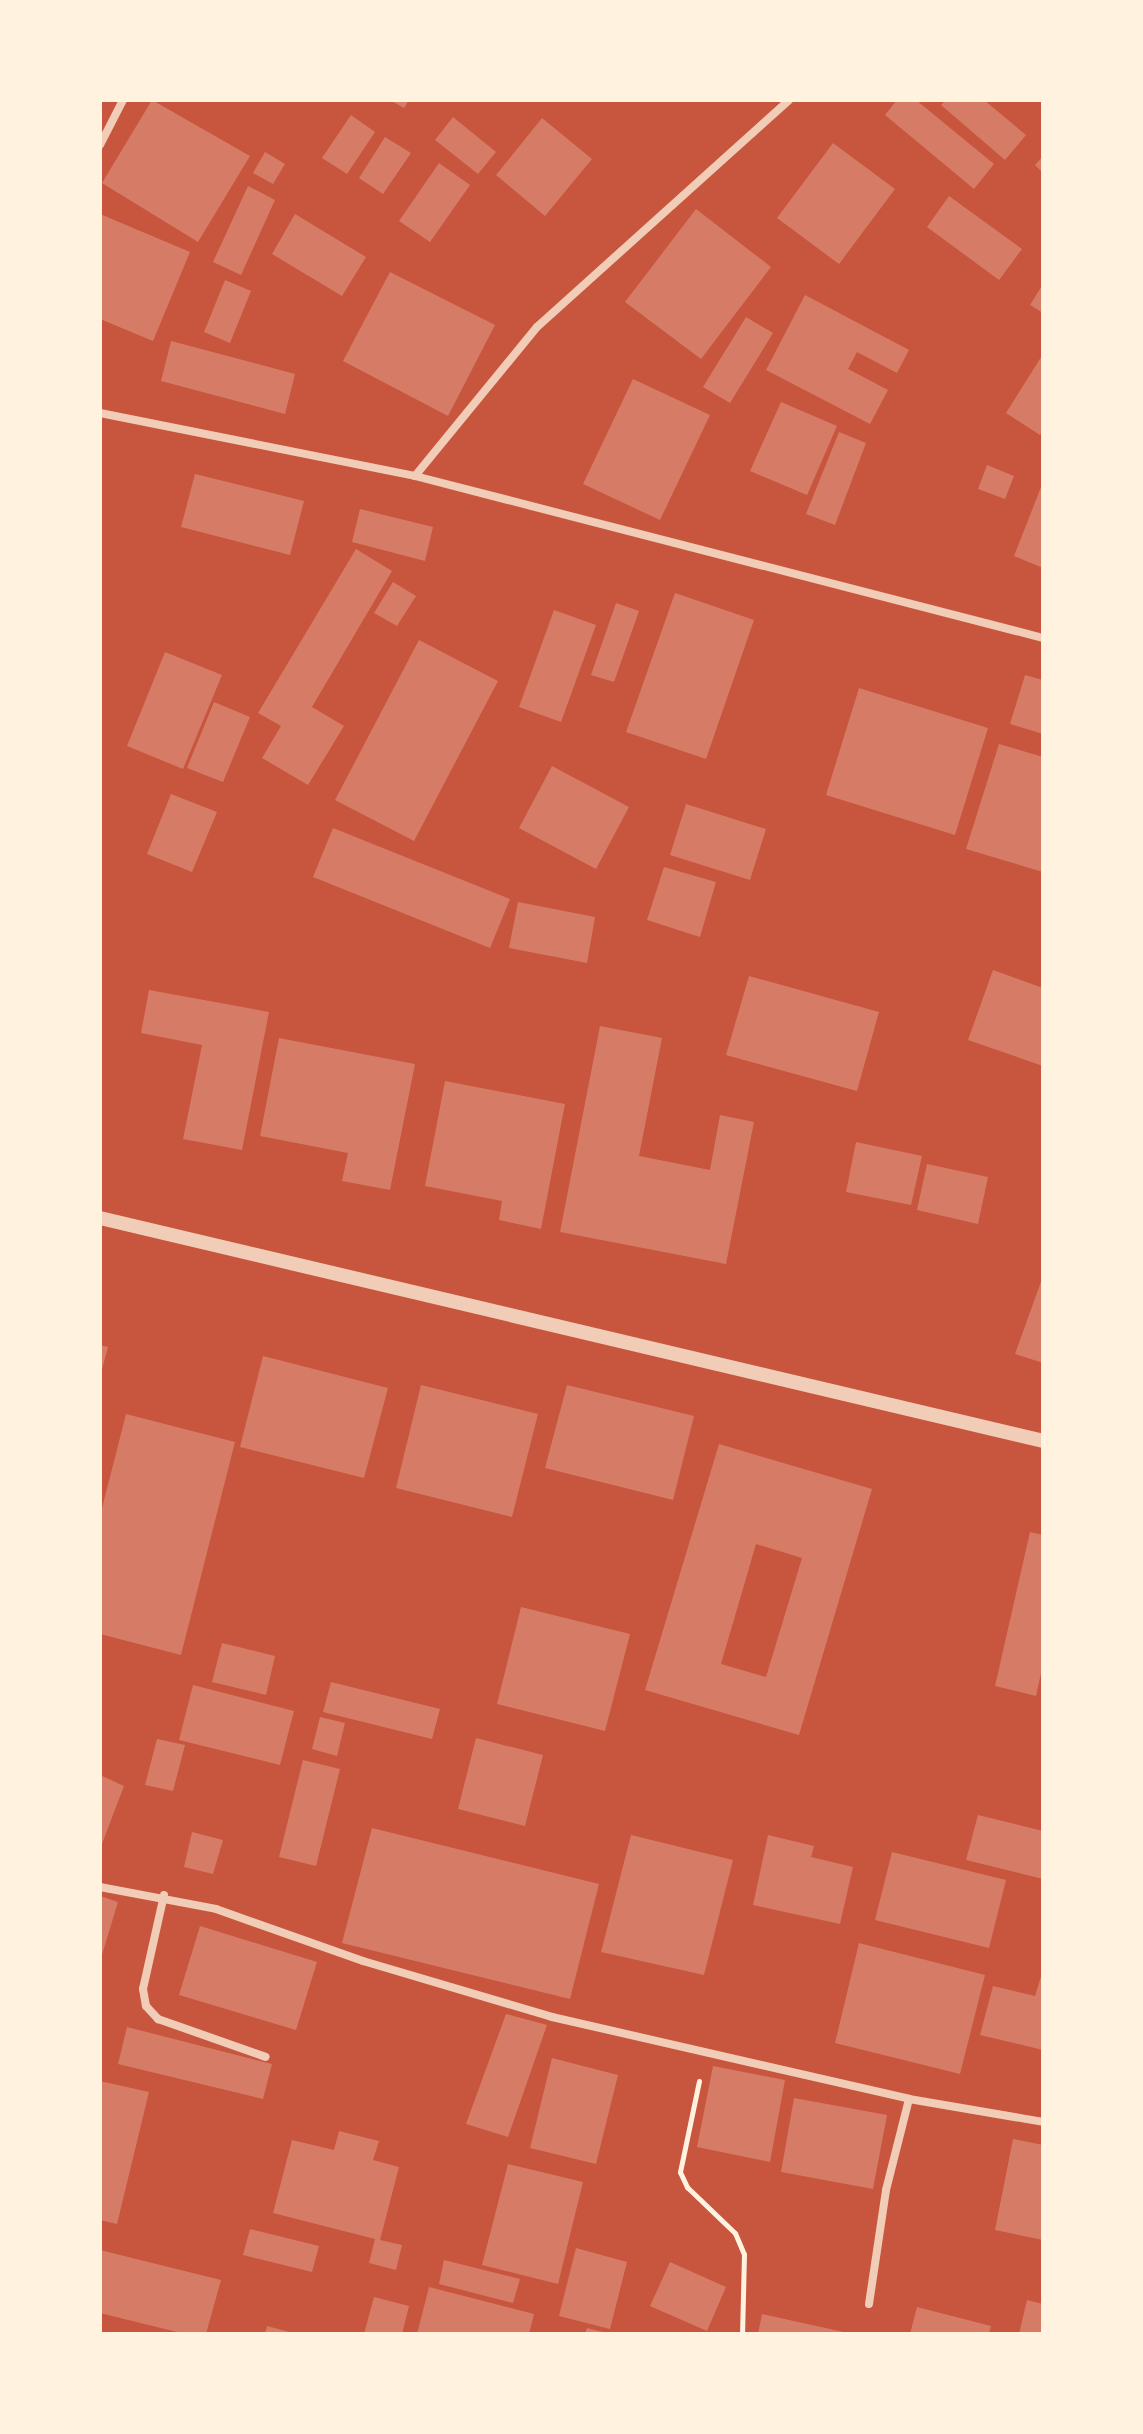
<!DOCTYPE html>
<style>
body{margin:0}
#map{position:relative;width:1143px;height:2434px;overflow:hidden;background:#c8553d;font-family:"Source Serif 4",serif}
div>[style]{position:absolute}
.building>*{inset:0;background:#d67c66}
.path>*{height:5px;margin:-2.5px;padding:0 2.5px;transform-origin:2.5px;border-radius:2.5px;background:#fff3e0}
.minor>*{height:8px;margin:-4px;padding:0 4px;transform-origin:4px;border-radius:4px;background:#f1ccb7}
.tertiary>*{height:14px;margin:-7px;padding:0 7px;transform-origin:7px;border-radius:7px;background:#f1ccb7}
span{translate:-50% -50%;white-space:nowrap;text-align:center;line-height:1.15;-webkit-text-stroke:8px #fff3e0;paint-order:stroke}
.frame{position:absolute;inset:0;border:102px solid #fff3e0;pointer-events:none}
</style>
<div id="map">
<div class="building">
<div style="clip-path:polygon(152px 100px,250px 156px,198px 242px,102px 183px)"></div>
<div style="clip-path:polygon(390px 100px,409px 100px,404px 108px)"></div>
<div style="clip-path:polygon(897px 100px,916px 100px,994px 164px,974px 189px,885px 115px)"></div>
<div style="clip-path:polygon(946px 100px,984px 100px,1026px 135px,1005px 160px,941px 105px)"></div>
<div style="clip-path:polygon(351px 115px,375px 132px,347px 174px,322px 158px)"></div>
<div style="clip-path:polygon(453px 117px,496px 152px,478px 174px,435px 140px)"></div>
<div style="clip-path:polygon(542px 118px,592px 159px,545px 216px,496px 175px)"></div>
<div style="clip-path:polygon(385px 137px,411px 153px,383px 194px,359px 178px)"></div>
<div style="clip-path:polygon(833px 143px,895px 189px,839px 264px,777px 218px)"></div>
<div style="clip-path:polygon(265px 152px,285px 164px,273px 184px,253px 173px)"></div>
<div style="clip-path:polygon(1043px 156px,1043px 173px,1035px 165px)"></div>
<div style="clip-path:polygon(439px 163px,470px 185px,430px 242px,399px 221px)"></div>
<div style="clip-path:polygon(248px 186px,275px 200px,241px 275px,213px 262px)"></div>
<div style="clip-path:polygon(949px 196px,1022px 249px,999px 280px,927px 227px)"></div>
<div style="clip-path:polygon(696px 209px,771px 267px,701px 359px,625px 302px)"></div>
<div style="clip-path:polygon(100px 214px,190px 252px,153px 341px,100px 319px)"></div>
<div style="clip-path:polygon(295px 214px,366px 257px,342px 296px,272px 254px)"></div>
<div style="clip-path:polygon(390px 272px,495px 325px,448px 416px,343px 361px)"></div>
<div style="clip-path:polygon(225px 280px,251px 291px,230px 343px,204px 332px)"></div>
<div style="clip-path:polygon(1043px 284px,1043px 313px,1030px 305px)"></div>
<div style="clip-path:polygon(805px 295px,909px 350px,897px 373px,857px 352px,848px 369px,888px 390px,870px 424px,766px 370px)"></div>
<div style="clip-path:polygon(746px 317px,773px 333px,730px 403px,703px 387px)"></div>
<div style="clip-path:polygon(171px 341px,295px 374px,285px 414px,161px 381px)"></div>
<div style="clip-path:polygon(1043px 354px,1043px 429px,1040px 435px,1006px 413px)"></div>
<div style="clip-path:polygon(633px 379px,710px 415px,660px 520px,583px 484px)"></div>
<div style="clip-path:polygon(781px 402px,837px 426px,807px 495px,750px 471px)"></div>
<div style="clip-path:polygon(839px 432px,866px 443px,835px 525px,806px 514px)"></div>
<div style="clip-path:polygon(987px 465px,1014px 476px,1005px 499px,978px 489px)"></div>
<div style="clip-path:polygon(195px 474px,304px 501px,290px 555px,181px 527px)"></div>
<div style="clip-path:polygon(1043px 482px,1043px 568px,1014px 556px)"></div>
<div style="clip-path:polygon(360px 509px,433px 527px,425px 561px,352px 542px)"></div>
<div style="clip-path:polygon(356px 549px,392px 571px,312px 707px,344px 726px,308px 785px,262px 758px,281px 726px,258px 713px)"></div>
<div style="clip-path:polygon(393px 582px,416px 596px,397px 626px,374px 613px)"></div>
<div style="clip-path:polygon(675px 593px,754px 620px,706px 759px,626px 732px)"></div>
<div style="clip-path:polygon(616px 603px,639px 611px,614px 682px,591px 675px)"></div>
<div style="clip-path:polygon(554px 610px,596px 625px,561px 722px,519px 707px)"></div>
<div style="clip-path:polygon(419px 640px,498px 681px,414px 841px,335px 800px)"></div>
<div style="clip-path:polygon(165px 652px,222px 675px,183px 769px,127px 746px)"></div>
<div style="clip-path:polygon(1025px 675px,1043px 680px,1043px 734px,1010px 724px)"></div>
<div style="clip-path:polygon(859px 688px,988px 728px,955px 835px,826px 795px)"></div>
<div style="clip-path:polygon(214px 702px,250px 717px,223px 782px,187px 768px)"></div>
<div style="clip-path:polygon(999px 744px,1043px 757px,1043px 872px,966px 849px)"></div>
<div style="clip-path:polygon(552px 766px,629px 807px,596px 869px,519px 828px)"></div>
<div style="clip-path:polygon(171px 794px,217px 812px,192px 872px,147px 854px)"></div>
<div style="clip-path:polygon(686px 804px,766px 829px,750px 880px,670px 855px)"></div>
<div style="clip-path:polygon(333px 828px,510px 899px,490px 948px,313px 877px)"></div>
<div style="clip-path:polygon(664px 867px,716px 882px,700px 937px,647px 920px)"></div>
<div style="clip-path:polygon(518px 902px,595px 917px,587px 963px,509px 948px)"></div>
<div style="clip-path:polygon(993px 970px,1043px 988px,1043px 1066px,968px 1040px)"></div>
<div style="clip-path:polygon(749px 976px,879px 1012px,857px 1091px,726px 1055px)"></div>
<div style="clip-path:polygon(149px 990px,269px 1012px,242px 1150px,183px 1139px,202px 1045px,141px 1033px)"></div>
<div style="clip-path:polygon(600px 1026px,662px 1038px,639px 1156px,710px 1170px,720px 1115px,754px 1122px,726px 1264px,560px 1232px)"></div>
<div style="clip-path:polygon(279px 1038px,415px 1064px,390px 1190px,342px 1181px,348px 1153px,260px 1136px)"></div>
<div style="clip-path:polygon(445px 1081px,565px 1104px,541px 1229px,499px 1220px,502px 1201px,425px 1186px)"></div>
<div style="clip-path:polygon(856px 1142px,922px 1156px,911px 1205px,846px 1192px)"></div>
<div style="clip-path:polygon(927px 1164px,988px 1177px,978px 1224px,917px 1210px)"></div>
<div style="clip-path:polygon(1043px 1276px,1043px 1363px,1015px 1354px)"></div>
<div style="clip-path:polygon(100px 1345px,108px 1347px,101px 1373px,100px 1373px)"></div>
<div style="clip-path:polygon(263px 1356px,388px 1388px,364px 1478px,240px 1447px)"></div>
<div style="clip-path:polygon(421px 1385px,538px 1414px,512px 1517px,396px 1488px)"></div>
<div style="clip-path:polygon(567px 1385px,694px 1416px,673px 1500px,545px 1468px)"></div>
<div style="clip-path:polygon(126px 1414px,235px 1442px,181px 1655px,100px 1634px,100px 1516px)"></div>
<div style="clip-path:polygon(evenodd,719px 1444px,872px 1489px,799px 1735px,645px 1690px,719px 1444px,756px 1544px,802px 1558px,766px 1677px,721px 1664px,756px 1544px)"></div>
<div style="clip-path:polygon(1030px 1532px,1043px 1535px,1043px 1664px,1036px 1696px,995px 1686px)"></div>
<div style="clip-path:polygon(521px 1607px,630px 1634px,605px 1731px,497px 1704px)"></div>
<div style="clip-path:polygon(222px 1643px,275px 1656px,266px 1695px,212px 1682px)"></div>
<div style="clip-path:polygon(331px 1682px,440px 1709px,432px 1739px,323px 1712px)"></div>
<div style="clip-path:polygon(193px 1685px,294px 1711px,280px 1765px,179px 1740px)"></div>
<div style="clip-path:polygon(320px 1717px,345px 1723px,337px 1756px,312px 1749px)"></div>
<div style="clip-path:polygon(476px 1738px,543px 1755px,525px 1826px,458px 1809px)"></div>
<div style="clip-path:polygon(157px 1739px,185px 1745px,173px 1791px,145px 1785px)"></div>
<div style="clip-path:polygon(303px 1760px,340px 1769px,316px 1866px,279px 1857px)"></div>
<div style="clip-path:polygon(100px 1775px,124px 1786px,100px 1849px)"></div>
<div style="clip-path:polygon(978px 1815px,1043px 1831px,1043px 1879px,966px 1860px)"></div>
<div style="clip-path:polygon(372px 1828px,599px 1884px,570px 1999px,342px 1943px)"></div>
<div style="clip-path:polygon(192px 1832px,223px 1840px,213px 1874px,184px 1867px)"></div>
<div style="clip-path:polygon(631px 1835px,733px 1860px,704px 1975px,601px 1952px)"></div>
<div style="clip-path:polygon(768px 1835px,814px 1846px,811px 1857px,853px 1867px,840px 1924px,753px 1905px)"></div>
<div style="clip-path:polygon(892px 1852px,1006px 1880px,989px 1948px,875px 1920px)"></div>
<div style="clip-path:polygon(100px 1896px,118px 1902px,101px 1958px,100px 1958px)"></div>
<div style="clip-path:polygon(200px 1926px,317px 1962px,296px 2030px,179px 1995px)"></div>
<div style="clip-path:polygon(859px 1943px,985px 1975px,960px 2074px,835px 2043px)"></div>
<div style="clip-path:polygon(1043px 1970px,1043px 2050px,980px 2035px,993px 1986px,1035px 1996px)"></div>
<div style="clip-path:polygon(506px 2014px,547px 2025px,508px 2137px,466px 2124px)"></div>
<div style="clip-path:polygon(127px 2027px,272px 2064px,263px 2099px,118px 2064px)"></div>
<div style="clip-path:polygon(552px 2058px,618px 2075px,596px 2164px,530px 2148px)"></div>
<div style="clip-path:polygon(713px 2066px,785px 2080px,770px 2162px,697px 2147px)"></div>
<div style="clip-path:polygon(100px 2081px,149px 2092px,117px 2224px,100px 2220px)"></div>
<div style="clip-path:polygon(794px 2098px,887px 2115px,873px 2189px,781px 2172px)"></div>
<div style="clip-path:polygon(339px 2131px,379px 2141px,373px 2160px,399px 2167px,380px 2240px,402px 2245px,396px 2270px,369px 2263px,375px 2239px,273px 2213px,292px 2140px,334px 2150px)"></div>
<div style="clip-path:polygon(1013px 2139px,1043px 2145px,1043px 2240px,995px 2230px)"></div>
<div style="clip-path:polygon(508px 2164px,583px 2182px,558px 2284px,482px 2265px)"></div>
<div style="clip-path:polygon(250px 2229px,319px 2246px,312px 2272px,243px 2255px)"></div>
<div style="clip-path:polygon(576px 2248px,627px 2262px,610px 2329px,559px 2316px)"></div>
<div style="clip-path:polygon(100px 2250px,221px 2280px,206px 2334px,185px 2334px,100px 2313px)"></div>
<div style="clip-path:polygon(444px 2260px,520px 2279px,513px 2303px,439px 2284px)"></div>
<div style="clip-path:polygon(670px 2262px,726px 2287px,707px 2331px,650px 2306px)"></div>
<div style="clip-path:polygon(429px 2287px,534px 2314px,529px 2334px,417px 2334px)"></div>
<div style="clip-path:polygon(374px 2297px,409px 2306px,402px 2334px,364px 2334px)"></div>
<div style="clip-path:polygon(1027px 2300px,1043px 2304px,1043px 2334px,1019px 2334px)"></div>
<div style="clip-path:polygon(917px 2307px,991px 2326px,989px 2334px,910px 2334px)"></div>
<div style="clip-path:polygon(762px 2314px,848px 2333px,848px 2334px,758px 2334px)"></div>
<div style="clip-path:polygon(267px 2326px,293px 2333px,293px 2334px,265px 2334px)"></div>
<div style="clip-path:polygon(587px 2328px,607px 2333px,607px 2334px,585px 2334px)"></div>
</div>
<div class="path">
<div style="left:699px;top:2081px;width:93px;rotate:101.8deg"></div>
<div style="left:680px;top:2172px;width:17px;rotate:65deg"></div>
<div style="left:687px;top:2187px;width:66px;rotate:43.8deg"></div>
<div style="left:735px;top:2233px;width:23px;rotate:67deg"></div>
<div style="left:744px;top:2254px;width:80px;rotate:91.4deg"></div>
</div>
<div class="minor">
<div style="left:100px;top:145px;width:51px;rotate:-62.9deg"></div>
<div style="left:100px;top:413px;width:321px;rotate:11.3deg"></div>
<div style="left:415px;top:476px;width:649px;rotate:14.46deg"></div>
<div style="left:415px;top:476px;width:193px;rotate:-50.7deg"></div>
<div style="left:537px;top:327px;width:339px;rotate:-42deg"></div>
<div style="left:100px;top:1887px;width:118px;rotate:10.7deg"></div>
<div style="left:216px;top:1909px;width:156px;rotate:19.5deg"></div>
<div style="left:363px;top:1961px;width:197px;rotate:16.5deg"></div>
<div style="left:552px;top:2017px;width:366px;rotate:12.9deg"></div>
<div style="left:909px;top:2099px;width:136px;rotate:9.7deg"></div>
<div style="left:164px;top:1895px;width:96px;rotate:102.6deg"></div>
<div style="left:143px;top:1989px;width:17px;rotate:80deg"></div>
<div style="left:146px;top:2006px;width:18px;rotate:47deg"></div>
<div style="left:158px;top:2019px;width:114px;rotate:19.4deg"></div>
<div style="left:869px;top:2304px;width:115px;rotate:-81.5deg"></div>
<div style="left:886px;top:2190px;width:94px;rotate:-75.8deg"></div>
</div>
<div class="tertiary">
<div style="left:100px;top:1218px;width:969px;rotate:13.3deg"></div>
</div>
<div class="frame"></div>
</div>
